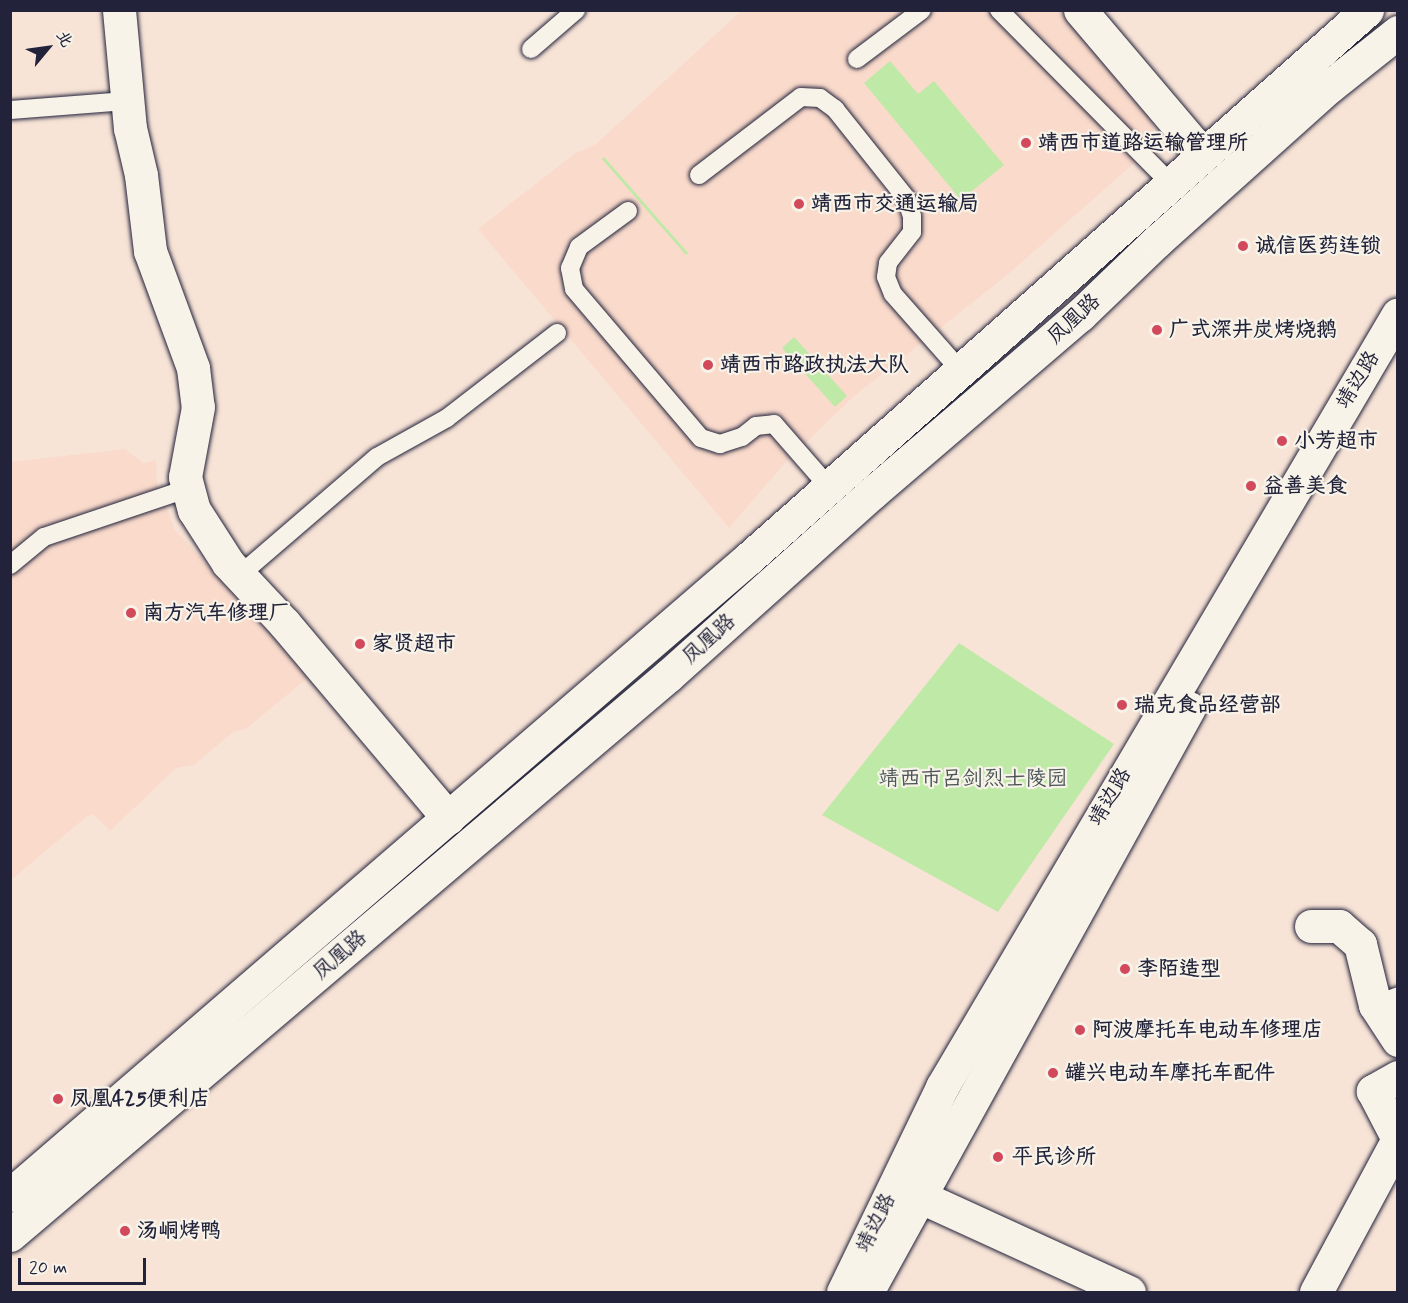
<!DOCTYPE html>
<meta charset="utf-8">
<style>
body{margin:0}
#map{position:relative;width:1408px;height:1303px;overflow:hidden;background:#f8e4d7;font-family:Mynerve,"LXGW WenKai TC",sans-serif}
div>[style]{position:absolute}
.built>*{inset:0;background:#f9dacb}
.green>*{inset:0;background:#bfe9a6}
.roads{filter:drop-shadow(0 0 2px #22223b) drop-shadow(0 0 2px #22223b)}
.service>*{height:18px;margin:-9px;padding:0 9px;transform-origin:9px;border-radius:9px;background:#f7f3e8}
.minor>*{height:33px;margin:-16.5px;padding:0 16.5px;transform-origin:16.5px;border-radius:16.5px;background:#f7f3e8}
.secondary>*{height:33px;margin:-16.5px;padding:0 16.5px;transform-origin:16.5px;border-radius:16.5px;background:#f7f3e8}
.dots>*{width:16px;height:16px;translate:-50% -50%;box-sizing:border-box;border:3px solid #f7f3e8;border-radius:50%}
span{translate:-50% -50%;white-space:nowrap;text-align:center;line-height:1.15;-webkit-text-stroke:4.5px #f7f3e8;paint-order:stroke}
.poi-label{font-size:21px;color:#22223b;font-weight:700}
.left{translate:0 -50%;text-align:left}
.street-label{font-size:21px;color:#22223b}
.park-label{font-size:21px;color:#495456}
.frame{position:absolute;inset:0;border:12px solid #22223b;pointer-events:none}
.north{position:absolute;left:18px;top:18px;width:60px;height:60px;-webkit-text-stroke:4px #f7f3e8;paint-order:stroke;rotate:61deg;font-size:16px;font-weight:700;line-height:24px;text-align:center;color:#22223b}
.north::after{content:'';display:block;margin:auto;width:21px;height:27px;background:#22223b;clip-path:polygon(50% 0,100% 100%,50% 72%,0 100%)}
.scale{position:absolute;left:18px;top:1258px;width:128px;height:27px;box-sizing:border-box;border:3px solid #22223b;border-top:0;padding-left:8px;font-size:18px;line-height:21px;white-space:nowrap;color:#22223b;-webkit-text-stroke:4px #f7f3e8;paint-order:stroke}
</style>
<div id="map">
<div class="built">
<div style="clip-path:polygon(741px 11px,1060px 11px,1150px 111px,1155px 137px,1149px 150px,1006px 276px,853px 397px,784px 464px,729px 528px,478px 229px,574px 154px,596px 144px)"></div>
<div style="clip-path:polygon(125px 449px,143px 463px,156px 460px,157px 484px,175px 530px,310px 676px,247px 728px,233px 732px,194px 765px,176px 768px,110px 831px,93px 814px,86px 817px,11px 880px,11px 462px)"></div>
</div>
<div class="green">
<div style="clip-path:polygon(890px 61px,918px 94px,934px 81px,1004px 165px,961px 200px,864px 83px)"></div>
<div style="clip-path:polygon(604px 157px,688px 253px,686px 255px,602px 159px)"></div>
<div style="clip-path:polygon(794px 337px,847px 396px,835px 407px,782px 348px)"></div>
<div style="clip-path:polygon(959px 643px,1114px 744px,998px 912px,822px 815px)"></div>
</div>
<div class="roads">
<div class="service">
<div style="left:999px;top:10px;width:245px;rotate:45.3deg"></div>
<div style="left:531px;top:49px;width:60px;rotate:-40.9deg"></div>
<div style="left:857px;top:59px;width:81px;rotate:-37deg"></div>
<div style="left:10px;top:110px;width:117px;rotate:-4.4deg"></div>
<div style="left:699px;top:175px;width:128px;rotate:-37.4deg"></div>
<div style="left:801px;top:97px;width:19px;rotate:3deg"></div>
<div style="left:820px;top:98px;width:19px;rotate:36deg"></div>
<div style="left:835px;top:109px;width:114px;rotate:51.4deg"></div>
<div style="left:906px;top:198px;width:19px;rotate:72deg"></div>
<div style="left:912px;top:216px;width:16px;rotate:90deg"></div>
<div style="left:912px;top:232px;width:39px;rotate:128deg"></div>
<div style="left:888px;top:263px;width:14px;rotate:98deg"></div>
<div style="left:886px;top:277px;width:18px;rotate:68deg"></div>
<div style="left:893px;top:294px;width:101px;rotate:48.6deg"></div>
<div style="left:628px;top:211px;width:61px;rotate:143.7deg"></div>
<div style="left:579px;top:247px;width:23px;rotate:113deg"></div>
<div style="left:570px;top:268px;width:21px;rotate:79deg"></div>
<div style="left:574px;top:289px;width:196px;rotate:49.6deg"></div>
<div style="left:701px;top:438px;width:20px;rotate:18deg"></div>
<div style="left:720px;top:444px;width:23px;rotate:-18deg"></div>
<div style="left:742px;top:437px;width:18px;rotate:-38deg"></div>
<div style="left:756px;top:426px;width:18px;rotate:-6deg"></div>
<div style="left:774px;top:424px;width:84px;rotate:48.9deg"></div>
<div style="left:10px;top:565px;width:44px;rotate:-39.5deg"></div>
<div style="left:44px;top:537px;width:151px;rotate:-18.6deg"></div>
<div style="left:241px;top:574px;width:179px;rotate:-40.7deg"></div>
<div style="left:377px;top:457px;width:80px;rotate:-29.1deg"></div>
<div style="left:447px;top:418px;width:139px;rotate:-37.7deg"></div>
<div style="left:1375px;top:1005px;width:25px;rotate:-21deg"></div>
</div>
<div class="minor">
<div style="left:119px;top:10px;width:119px;rotate:84.7deg"></div>
<div style="left:130px;top:128px;width:48px;rotate:76.8deg"></div>
<div style="left:141px;top:175px;width:77px;rotate:83.2deg"></div>
<div style="left:150px;top:251px;width:125px;rotate:69.8deg"></div>
<div style="left:193px;top:368px;width:39px;rotate:83deg"></div>
<div style="left:198px;top:407px;width:71px;rotate:100.5deg"></div>
<div style="left:185px;top:477px;width:34px;rotate:75deg"></div>
<div style="left:194px;top:510px;width:63px;rotate:57.3deg"></div>
<div style="left:228px;top:563px;width:82px;rotate:47deg"></div>
<div style="left:284px;top:623px;width:255px;rotate:49.9deg"></div>
<div style="left:1080px;top:10px;width:190px;rotate:49.7deg"></div>
<div style="left:1311px;top:926px;width:28px"></div>
<div style="left:1339px;top:926px;width:28px;rotate:41deg"></div>
<div style="left:1360px;top:944px;width:63px;rotate:76.2deg"></div>
<div style="left:1375px;top:1005px;width:42px;rotate:56.7deg"></div>
<div style="left:1398px;top:1077px;width:29px;rotate:151deg"></div>
<div style="left:1373px;top:1091px;width:54px;rotate:62.5deg"></div>
<div style="left:919px;top:1196px;width:231px;rotate:24.6deg"></div>
<div style="left:1316px;top:1292px;width:174px;rotate:-61.8deg"></div>
</div>
<div class="secondary">
<div style="left:10px;top:1195px;width:976px;rotate:-40.76deg"></div>
<div style="left:749px;top:558px;width:826px;rotate:-41.56deg"></div>
<div style="left:10px;top:1235px;width:865px;rotate:-40.36deg"></div>
<div style="left:669px;top:675px;width:273px;rotate:-41.9deg"></div>
<div style="left:872px;top:493px;width:274px;rotate:-40.6deg"></div>
<div style="left:1080px;top:315px;width:107px;rotate:-43.9deg"></div>
<div style="left:1157px;top:241px;width:232px;rotate:-41.9deg"></div>
<div style="left:1330px;top:86px;width:87px;rotate:-38.5deg"></div>
<div style="left:843px;top:1292px;width:228px;rotate:-64.2deg"></div>
<div style="left:942px;top:1087px;width:897px;rotate:-59.46deg"></div>
<div style="left:867px;top:1292px;width:667px;rotate:-61.13deg"></div>
</div>
</div>
<div class="dots">
<div style="left:1026px;top:143px;background:#d1495b"></div>
<div style="left:799px;top:204px;background:#d1495b"></div>
<div style="left:1243px;top:246px;background:#d1495b"></div>
<div style="left:1157px;top:330px;background:#d1495b"></div>
<div style="left:708px;top:365px;background:#d1495b"></div>
<div style="left:1282px;top:441px;background:#d1495b"></div>
<div style="left:1251px;top:486px;background:#d1495b"></div>
<div style="left:131px;top:613px;background:#d1495b"></div>
<div style="left:360px;top:644px;background:#d1495b"></div>
<div style="left:1122px;top:705px;background:#d1495b"></div>
<div style="left:1125px;top:969px;background:#d1495b"></div>
<div style="left:1080px;top:1030px;background:#d1495b"></div>
<div style="left:1053px;top:1073px;background:#d1495b"></div>
<div style="left:58px;top:1099px;background:#d1495b"></div>
<div style="left:998px;top:1157px;background:#d1495b"></div>
<div style="left:125px;top:1231px;background:#d1495b"></div>
</div>
<div class="poi-label">
<span class="left" style="left:1038px;top:143px">靖西市道路运输管理所</span>
<span class="left" style="left:811px;top:204px">靖西市交通运输局</span>
<span class="left" style="left:1255px;top:246px">诚信医药连锁</span>
<span class="left" style="left:1169px;top:330px">广式深井炭烤烧鹅</span>
<span class="left" style="left:720px;top:365px">靖西市路政执法大队</span>
<span class="left" style="left:1294px;top:441px">小芳超市</span>
<span class="left" style="left:1263px;top:486px">益善美食</span>
<span class="left" style="left:143px;top:613px">南方汽车修理厂</span>
<span class="left" style="left:372px;top:644px">家贤超市</span>
<span class="left" style="left:1134px;top:705px">瑞克食品经营部</span>
<span class="left" style="left:1137px;top:969px">李陌造型</span>
<span class="left" style="left:1092px;top:1030px">阿波摩托车电动车修理店</span>
<span class="left" style="left:1065px;top:1073px">罐兴电动车摩托车配件</span>
<span class="left" style="left:70px;top:1099px">凤凰425便利店</span>
<span class="left" style="left:1012px;top:1157px">平民诊所</span>
<span class="left" style="left:137px;top:1231px">汤峒烤鸭</span>
</div>
<div class="street-label">
<span style="left:1074px;top:319px;rotate:-43deg">凤凰路</span>
<span style="left:1358px;top:380px;rotate:-59deg">靖边路</span>
<span style="left:709px;top:639px;rotate:-42deg">凤凰路</span>
<span style="left:1110px;top:797px;rotate:-60deg">靖边路</span>
<span style="left:340px;top:955px;rotate:-41deg">凤凰路</span>
<span style="left:876px;top:1223px;rotate:-64deg">靖边路</span>
</div>
<div class="park-label">
<span style="left:973px;top:779px">靖西市吕剑烈士陵园</span>
</div>
<div class="frame"></div>
<div class="north">北</div>
<div class="scale">20 m</div>
</div>
